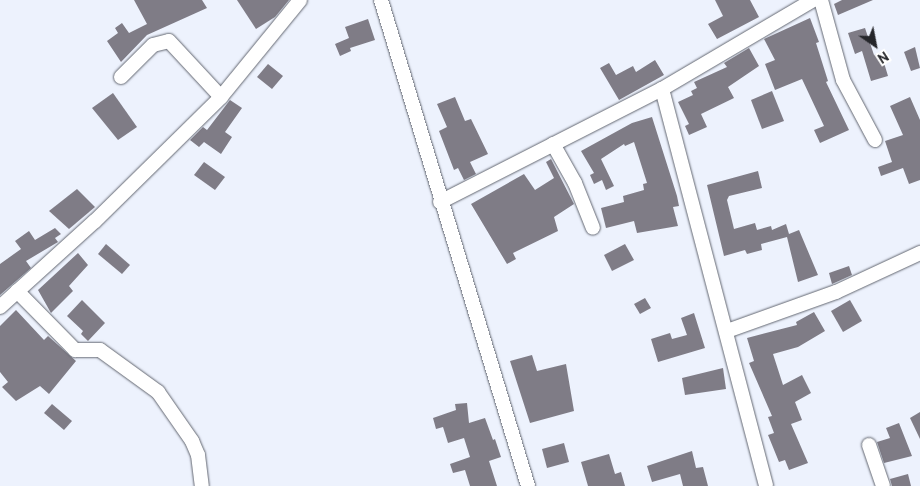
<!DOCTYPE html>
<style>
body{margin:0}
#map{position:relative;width:920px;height:486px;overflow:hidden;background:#edf2fd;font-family:Cabin,sans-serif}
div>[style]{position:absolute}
.building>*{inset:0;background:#7f7c86}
.roads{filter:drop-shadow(0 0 1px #636771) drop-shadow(0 0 1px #636771)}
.minor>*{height:14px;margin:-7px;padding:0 7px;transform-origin:7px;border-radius:7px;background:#fff}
span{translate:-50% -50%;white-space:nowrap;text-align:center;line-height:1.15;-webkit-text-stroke:4px #fff;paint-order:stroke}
.north{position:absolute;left:850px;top:20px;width:50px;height:50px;-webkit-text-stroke:4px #fff;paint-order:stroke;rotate:147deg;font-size:14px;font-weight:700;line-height:20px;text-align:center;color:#25262a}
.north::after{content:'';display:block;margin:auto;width:18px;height:22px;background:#25262a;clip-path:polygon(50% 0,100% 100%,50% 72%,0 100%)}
</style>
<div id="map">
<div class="building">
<div style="clip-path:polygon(134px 0,202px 0,207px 8px,147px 35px,121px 62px,107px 41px,118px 33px,115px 28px,122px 23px,129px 33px,147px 24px)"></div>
<div style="clip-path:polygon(237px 0,289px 0,275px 17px,256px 29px)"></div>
<div style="clip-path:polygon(715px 0,750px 0,759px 17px,717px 39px,708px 24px,723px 16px)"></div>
<div style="clip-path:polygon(842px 0,873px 0,838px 15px,834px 4px)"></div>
<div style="clip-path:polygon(810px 18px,819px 42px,816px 43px,828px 81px,826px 82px,849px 130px,820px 143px,814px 130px,824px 126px,802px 79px,775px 90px,765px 64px,775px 60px,764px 39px)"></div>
<div style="clip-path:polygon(368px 19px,375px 40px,350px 48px,351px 51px,340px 56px,335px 44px,349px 38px,345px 27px)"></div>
<div style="clip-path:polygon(865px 28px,874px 55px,881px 53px,888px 76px,871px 81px,862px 51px,855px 54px,848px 33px)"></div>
<div style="clip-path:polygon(915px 47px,920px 68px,911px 71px,904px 52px)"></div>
<div style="clip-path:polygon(749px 48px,759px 66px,728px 87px,734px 98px,701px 114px,707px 127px,689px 135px,685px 126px,689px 124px,678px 102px,693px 95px,691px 91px,697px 88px,694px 82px,727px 67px,724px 63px)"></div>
<div style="clip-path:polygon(655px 60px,664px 75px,619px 100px,600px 68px,609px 63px,616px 75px,633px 66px,636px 72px)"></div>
<div style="clip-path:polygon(268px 64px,283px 76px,272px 89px,257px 77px)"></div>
<div style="clip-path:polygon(772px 91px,784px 121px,762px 129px,751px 100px)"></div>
<div style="clip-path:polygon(113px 93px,137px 127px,118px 140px,92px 108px)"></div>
<div style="clip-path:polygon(455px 97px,465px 121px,471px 119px,488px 154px,470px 162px,476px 174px,464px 180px,458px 168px,454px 170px,439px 131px,447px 127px,437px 104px)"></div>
<div style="clip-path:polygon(910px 97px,920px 120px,920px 180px,909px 184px,903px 168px,881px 176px,878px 167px,892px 162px,885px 141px,903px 135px,890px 106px)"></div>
<div style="clip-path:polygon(230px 100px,242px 108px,225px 132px,232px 137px,221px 154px,204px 142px,199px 147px,190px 140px,203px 127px,207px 130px)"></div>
<div style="clip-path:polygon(652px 117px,677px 196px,679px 206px,673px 207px,678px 226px,637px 233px,634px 221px,606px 228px,601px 208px,624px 202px,623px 196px,644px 190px,643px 184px,647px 183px,634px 142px,625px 146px,624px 144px,601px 159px,614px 186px,606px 190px,602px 180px,594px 184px,590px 175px,594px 173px,581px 151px,632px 123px)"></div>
<div style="clip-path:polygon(551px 159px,574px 204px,554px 217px,558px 231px,513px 253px,516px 259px,507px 264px,471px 204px,524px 174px,535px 190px,554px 178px,546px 162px)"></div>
<div style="clip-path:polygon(204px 162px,225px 177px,215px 190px,194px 175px)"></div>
<div style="clip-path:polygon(758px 171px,762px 188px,729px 196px,727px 200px,734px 229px,755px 223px,757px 230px,771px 226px,772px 230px,786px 224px,789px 234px,799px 230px,818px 275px,798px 282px,787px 237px,761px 244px,762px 250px,747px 254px,745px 250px,724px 256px,707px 185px)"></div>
<div style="clip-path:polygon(77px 189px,95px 207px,69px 229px,49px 211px)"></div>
<div style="clip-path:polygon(55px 228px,61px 234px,55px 238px,58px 242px,26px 261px,31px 268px,0 295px,0 264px,21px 249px,15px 241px,29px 231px,35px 240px)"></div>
<div style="clip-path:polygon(106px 244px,130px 265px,122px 274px,98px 254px)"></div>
<div style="clip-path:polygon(625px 244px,634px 260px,612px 271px,604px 255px)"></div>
<div style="clip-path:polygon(78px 253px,88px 265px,69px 286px,73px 291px,51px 313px,38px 290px)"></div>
<div style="clip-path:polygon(849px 266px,852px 275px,832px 284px,829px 273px)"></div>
<div style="clip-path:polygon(645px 298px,651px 308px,640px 314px,634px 304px)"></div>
<div style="clip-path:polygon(82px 300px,105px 323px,88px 341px,81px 334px,83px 331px,67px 316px)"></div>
<div style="clip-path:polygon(850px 300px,862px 321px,843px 332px,831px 311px)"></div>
<div style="clip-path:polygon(16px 310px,44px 340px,48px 336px,76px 361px,49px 394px,40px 386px,16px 401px,2px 387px,8px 382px,0 372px,0 326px)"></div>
<div style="clip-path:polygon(814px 312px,825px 331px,798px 347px,773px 354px,783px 385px,802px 375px,811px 393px,795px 402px,802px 420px,791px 424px,808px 463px,789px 470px,785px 460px,779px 462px,768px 435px,774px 433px,768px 417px,772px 416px,749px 363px,754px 361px,747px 338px,797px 325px,796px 322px)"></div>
<div style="clip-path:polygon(694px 313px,705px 348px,658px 362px,651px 339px,670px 333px,672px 339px,687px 335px,681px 318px)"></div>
<div style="clip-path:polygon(532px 355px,537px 371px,566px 364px,574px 411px,530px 423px,510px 361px)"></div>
<div style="clip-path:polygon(723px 368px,726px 389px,685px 395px,682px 378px)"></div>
<div style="clip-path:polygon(467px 403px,469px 423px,485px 418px,493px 440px,495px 439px,501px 457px,489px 461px,497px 486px,470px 486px,465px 470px,453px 473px,450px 464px,470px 457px,464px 438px,448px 443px,443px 427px,436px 429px,433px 418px,456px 410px,455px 404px)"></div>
<div style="clip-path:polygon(52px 404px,72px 421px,64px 430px,44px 413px)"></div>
<div style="clip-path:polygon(920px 412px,920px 439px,910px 418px)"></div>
<div style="clip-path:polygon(899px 423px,912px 456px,884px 463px,877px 442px,890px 438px,886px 428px)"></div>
<div style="clip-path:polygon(564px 443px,569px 462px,547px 468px,542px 449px)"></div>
<div style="clip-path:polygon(692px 451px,696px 468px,703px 467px,708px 486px,683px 486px,680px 474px,652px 482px,647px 466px)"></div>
<div style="clip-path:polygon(609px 454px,615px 474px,621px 472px,625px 486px,588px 486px,581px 462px)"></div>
<div style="clip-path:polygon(908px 474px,911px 486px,892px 486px,890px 479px)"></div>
</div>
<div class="roads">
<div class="minor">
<div style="left:381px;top:0;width:508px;rotate:73.17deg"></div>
<div style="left:821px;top:0;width:83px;rotate:74.6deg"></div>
<div style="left:843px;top:80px;width:68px;rotate:61.9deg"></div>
<div style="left:121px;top:77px;width:45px;rotate:-45deg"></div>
<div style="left:153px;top:45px;width:16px;rotate:-14deg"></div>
<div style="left:169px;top:41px;width:76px;rotate:47.1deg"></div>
<div style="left:662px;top:89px;width:410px;rotate:75.3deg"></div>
<div style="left:553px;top:144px;width:45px;rotate:60.6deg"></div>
<div style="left:575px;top:183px;width:48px;rotate:68.2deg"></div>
<div style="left:440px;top:202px;width:249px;rotate:-27deg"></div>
<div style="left:662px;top:89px;width:175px;rotate:-30.5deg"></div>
<div style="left:17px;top:291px;width:83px;rotate:45.5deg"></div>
<div style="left:75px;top:350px;width:25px"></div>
<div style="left:100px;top:350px;width:72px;rotate:35.9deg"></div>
<div style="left:158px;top:392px;width:60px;rotate:55.2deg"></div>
<div style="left:192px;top:441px;width:15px;rotate:67deg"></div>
<div style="left:198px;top:455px;width:31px;rotate:83deg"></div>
<div style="left:0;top:307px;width:128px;rotate:-42.2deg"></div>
<div style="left:95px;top:221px;width:177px;rotate:-44.5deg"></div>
<div style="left:221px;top:97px;width:125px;rotate:-50.8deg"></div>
<div style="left:727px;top:331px;width:116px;rotate:-19.7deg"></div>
<div style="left:836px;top:292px;width:93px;rotate:-24.9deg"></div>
<div style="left:869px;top:445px;width:43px;rotate:71.1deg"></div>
</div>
</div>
<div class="north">N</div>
</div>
